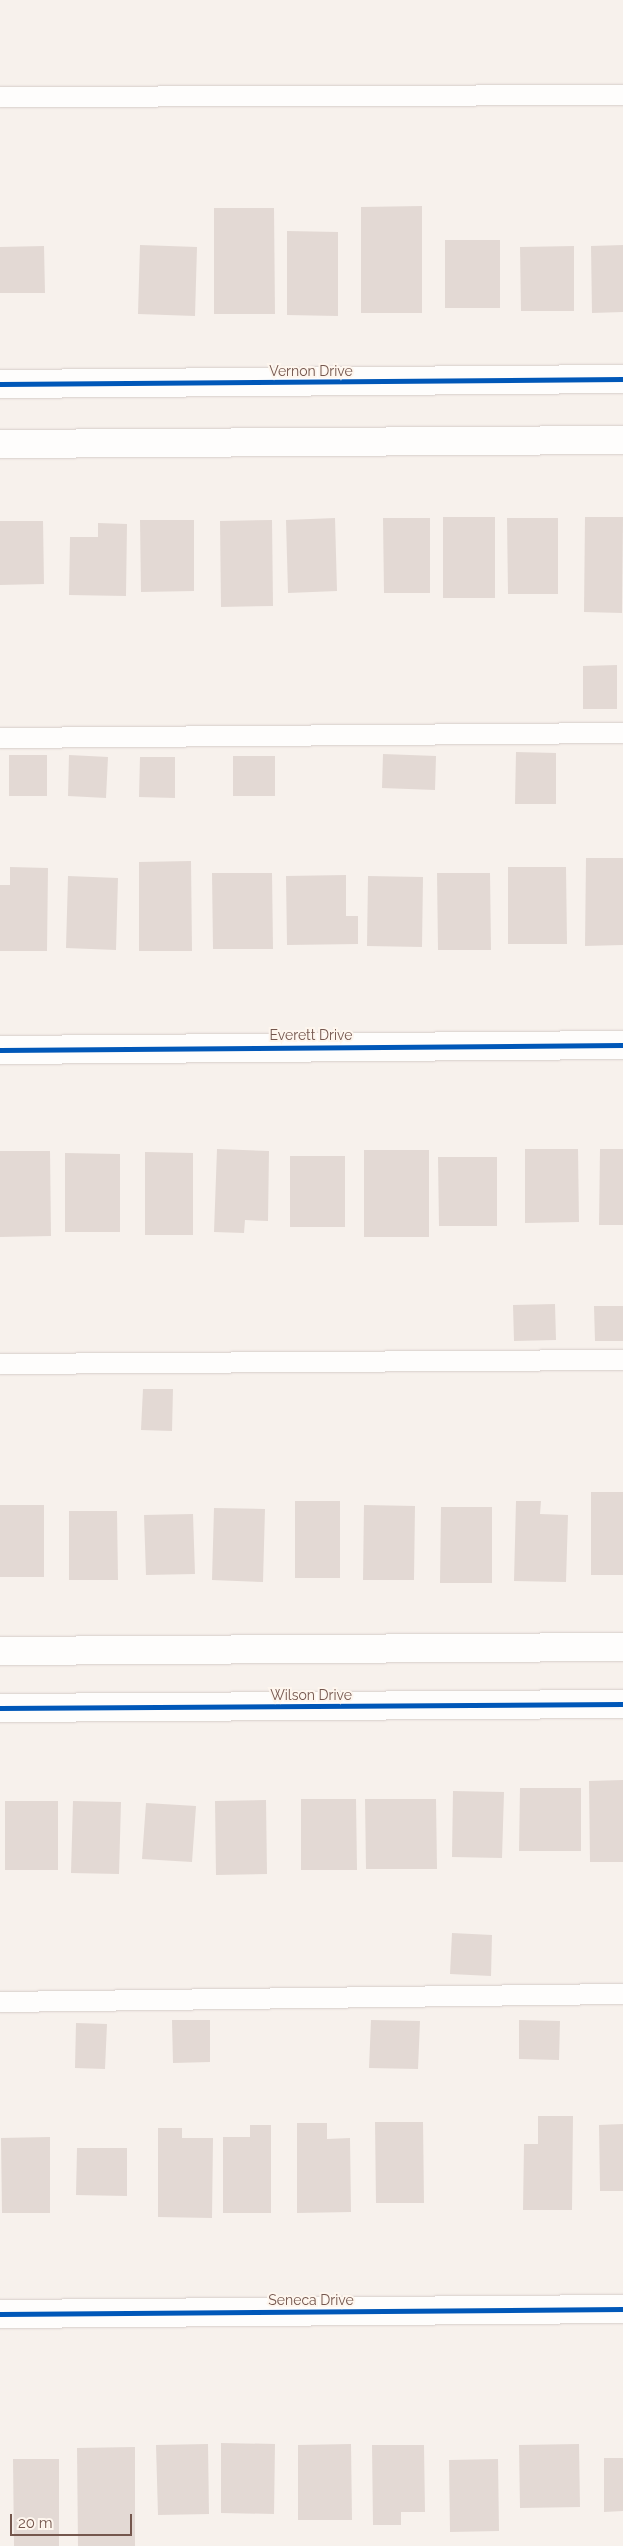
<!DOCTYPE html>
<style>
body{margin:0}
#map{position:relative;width:623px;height:2546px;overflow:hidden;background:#f7f1ec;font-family:Raleway,sans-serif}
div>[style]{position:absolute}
.building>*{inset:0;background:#e3d9d4}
.roads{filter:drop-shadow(0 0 1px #d6cdc9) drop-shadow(0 0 1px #d6cdc9)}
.service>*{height:20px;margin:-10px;padding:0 10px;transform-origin:10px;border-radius:10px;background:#fefdfc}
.minor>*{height:28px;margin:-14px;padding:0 14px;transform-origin:14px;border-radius:14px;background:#fefdfc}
.cycleway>*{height:5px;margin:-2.5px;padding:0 2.5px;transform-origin:2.5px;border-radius:2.5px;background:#0057b8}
span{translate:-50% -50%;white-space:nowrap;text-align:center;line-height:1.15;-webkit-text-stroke:4px #fef6ee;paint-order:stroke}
.street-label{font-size:14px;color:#74564d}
.scale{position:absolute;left:10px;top:2514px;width:122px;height:22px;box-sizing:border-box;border:2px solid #74564d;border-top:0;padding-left:6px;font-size:15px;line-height:18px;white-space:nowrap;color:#74564d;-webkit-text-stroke:4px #fef6ee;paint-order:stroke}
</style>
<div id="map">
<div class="building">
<div style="clip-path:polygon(422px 206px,422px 313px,361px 313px,361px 207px)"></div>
<div style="clip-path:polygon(214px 208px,274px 208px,275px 314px,214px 314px)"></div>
<div style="clip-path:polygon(287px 231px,338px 232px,338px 316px,287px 315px)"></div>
<div style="clip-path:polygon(445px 240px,500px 240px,500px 308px,445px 308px)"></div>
<div style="clip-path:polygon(140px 245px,197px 247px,195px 316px,138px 314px)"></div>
<div style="clip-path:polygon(623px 245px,623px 312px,592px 313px,591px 246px)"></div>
<div style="clip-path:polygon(44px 246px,45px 293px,0 293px,0 247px)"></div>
<div style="clip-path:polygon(574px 246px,574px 311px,521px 311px,520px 247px)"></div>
<div style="clip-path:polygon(443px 517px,495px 517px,495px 598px,443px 598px)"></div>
<div style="clip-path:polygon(585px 517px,623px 517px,622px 613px,584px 612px)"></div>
<div style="clip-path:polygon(335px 518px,337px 591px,288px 593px,286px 520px)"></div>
<div style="clip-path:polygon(383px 518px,430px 518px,430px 593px,384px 593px)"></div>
<div style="clip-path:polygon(507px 518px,558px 518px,558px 594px,508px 594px)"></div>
<div style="clip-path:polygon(140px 520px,194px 520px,194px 591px,141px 592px)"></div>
<div style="clip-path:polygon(272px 520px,273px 606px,221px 607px,220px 521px)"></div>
<div style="clip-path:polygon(0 521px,43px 521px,44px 584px,0 585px)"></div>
<div style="clip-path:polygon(98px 523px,127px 524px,126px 596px,69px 595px,70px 537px,98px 537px)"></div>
<div style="clip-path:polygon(617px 665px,617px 709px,583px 709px,583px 666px)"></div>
<div style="clip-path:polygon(516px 752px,556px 753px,556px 804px,515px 804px)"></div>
<div style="clip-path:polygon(383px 754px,436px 756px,435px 790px,382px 788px)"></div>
<div style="clip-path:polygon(9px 755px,47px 755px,47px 796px,9px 796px)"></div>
<div style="clip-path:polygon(69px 755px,108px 757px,106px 798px,68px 796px)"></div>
<div style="clip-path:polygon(233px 756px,275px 756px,275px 796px,233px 796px)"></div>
<div style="clip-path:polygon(140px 757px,175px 757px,175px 798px,139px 797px)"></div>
<div style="clip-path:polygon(586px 858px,623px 858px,623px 945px,585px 946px)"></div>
<div style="clip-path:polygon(191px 861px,192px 951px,139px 951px,139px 862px)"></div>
<div style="clip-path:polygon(10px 867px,48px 868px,47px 951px,0 951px,0 885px,10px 885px)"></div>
<div style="clip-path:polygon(508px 867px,566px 867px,567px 944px,508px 944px)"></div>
<div style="clip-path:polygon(212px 873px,272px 873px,273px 949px,213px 949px)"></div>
<div style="clip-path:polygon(437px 873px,490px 873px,491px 950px,438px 950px)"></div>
<div style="clip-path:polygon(346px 875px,346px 916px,358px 916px,358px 944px,287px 945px,286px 876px)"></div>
<div style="clip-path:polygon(68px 876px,118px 878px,116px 950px,66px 948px)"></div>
<div style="clip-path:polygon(368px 876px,423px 877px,422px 947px,367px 946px)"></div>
<div style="clip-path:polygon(217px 1149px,269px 1151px,268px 1221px,245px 1220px,244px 1233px,214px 1232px)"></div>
<div style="clip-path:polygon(525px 1149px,578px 1149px,579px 1222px,525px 1223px)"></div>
<div style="clip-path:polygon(600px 1149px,623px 1149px,623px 1225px,599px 1225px)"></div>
<div style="clip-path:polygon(364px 1150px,429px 1150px,429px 1237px,364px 1237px)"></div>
<div style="clip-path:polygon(0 1151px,50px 1151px,51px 1236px,0 1237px)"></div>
<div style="clip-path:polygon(145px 1152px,193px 1153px,193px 1235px,145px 1235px)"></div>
<div style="clip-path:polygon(65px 1153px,120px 1154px,120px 1232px,65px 1232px)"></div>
<div style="clip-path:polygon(290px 1156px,345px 1156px,345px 1227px,290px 1227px)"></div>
<div style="clip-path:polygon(438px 1157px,497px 1157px,497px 1226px,439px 1226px)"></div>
<div style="clip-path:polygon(555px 1304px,556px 1340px,514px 1341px,513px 1305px)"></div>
<div style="clip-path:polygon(594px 1306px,623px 1306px,623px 1341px,595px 1341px)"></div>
<div style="clip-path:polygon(143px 1389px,173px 1389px,172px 1431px,141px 1430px)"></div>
<div style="clip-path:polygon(591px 1492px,623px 1492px,623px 1575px,591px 1575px)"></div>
<div style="clip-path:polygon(295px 1501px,340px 1501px,340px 1578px,295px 1578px)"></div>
<div style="clip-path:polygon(516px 1501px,541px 1501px,540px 1514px,568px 1515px,566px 1582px,514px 1581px)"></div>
<div style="clip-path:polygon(0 1505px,44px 1505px,44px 1577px,0 1577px)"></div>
<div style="clip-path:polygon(364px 1505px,415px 1506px,414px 1580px,363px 1580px)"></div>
<div style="clip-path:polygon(441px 1507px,492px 1507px,492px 1583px,440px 1583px)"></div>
<div style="clip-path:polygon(214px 1508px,265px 1509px,263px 1582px,212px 1580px)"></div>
<div style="clip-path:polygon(69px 1511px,117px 1511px,118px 1580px,69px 1580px)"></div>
<div style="clip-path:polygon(193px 1514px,195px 1574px,146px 1575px,144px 1515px)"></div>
<div style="clip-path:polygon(623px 1780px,623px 1862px,590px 1862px,589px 1781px)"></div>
<div style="clip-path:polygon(520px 1788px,581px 1788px,581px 1851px,519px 1851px)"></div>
<div style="clip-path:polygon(453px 1791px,504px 1792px,502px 1858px,452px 1857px)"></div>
<div style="clip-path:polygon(301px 1799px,356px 1799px,357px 1870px,301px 1870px)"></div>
<div style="clip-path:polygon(365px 1799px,436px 1799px,437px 1869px,366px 1869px)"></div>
<div style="clip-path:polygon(266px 1800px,267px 1874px,216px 1875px,215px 1801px)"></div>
<div style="clip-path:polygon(5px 1801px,58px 1801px,58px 1870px,5px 1870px)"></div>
<div style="clip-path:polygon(73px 1801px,121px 1802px,119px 1874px,71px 1873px)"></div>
<div style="clip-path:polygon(146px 1803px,196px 1806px,192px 1862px,142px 1859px)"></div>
<div style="clip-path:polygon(452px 1933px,492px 1935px,491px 1976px,450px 1974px)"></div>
<div style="clip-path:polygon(172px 2020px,210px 2020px,210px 2062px,173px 2063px)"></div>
<div style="clip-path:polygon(371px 2020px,420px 2021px,418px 2069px,369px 2068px)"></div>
<div style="clip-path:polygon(519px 2020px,560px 2021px,559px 2060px,519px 2059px)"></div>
<div style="clip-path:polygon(76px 2023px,107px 2024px,105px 2069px,75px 2068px)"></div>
<div style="clip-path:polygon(538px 2116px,573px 2116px,572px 2210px,523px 2210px,524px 2144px,538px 2144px)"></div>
<div style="clip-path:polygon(375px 2122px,423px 2122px,424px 2203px,376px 2203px)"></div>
<div style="clip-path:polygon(297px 2123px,327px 2123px,327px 2139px,350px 2138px,351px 2212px,297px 2213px)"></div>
<div style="clip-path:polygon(623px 2124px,623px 2191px,600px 2191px,599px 2125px)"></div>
<div style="clip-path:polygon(250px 2125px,271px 2125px,271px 2213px,223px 2213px,223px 2137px,250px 2137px)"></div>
<div style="clip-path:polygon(158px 2128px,182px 2128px,182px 2138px,213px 2138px,212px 2218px,158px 2217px)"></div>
<div style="clip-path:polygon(50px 2137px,50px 2213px,2px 2213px,1px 2138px)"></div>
<div style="clip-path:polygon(77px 2148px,127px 2148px,127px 2196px,76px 2195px)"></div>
<div style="clip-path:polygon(221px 2443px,275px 2444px,274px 2514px,221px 2513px)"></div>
<div style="clip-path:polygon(208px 2444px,209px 2514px,158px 2515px,156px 2445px)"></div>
<div style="clip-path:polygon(351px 2444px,352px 2520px,298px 2520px,298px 2445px)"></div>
<div style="clip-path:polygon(579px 2444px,580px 2507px,520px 2508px,519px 2445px)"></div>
<div style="clip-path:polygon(372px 2445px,424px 2445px,425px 2512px,401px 2512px,401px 2525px,373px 2525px)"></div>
<div style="clip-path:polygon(135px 2447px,135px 2546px,78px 2546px,77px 2448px)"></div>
<div style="clip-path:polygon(604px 2458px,623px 2458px,623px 2511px,604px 2512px)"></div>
<div style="clip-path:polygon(13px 2459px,59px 2459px,59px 2546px,14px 2546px)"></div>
<div style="clip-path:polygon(498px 2459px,499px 2531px,450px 2532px,449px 2460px)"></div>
</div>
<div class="roads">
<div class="service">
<div style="left:0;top:97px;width:623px;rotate:-0.18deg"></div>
<div style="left:0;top:738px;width:623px;rotate:-0.46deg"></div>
<div style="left:0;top:1364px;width:623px;rotate:-0.37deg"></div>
<div style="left:0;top:2002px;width:623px;rotate:-0.74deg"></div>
</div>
<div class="minor">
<div style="left:0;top:384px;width:623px;rotate:-0.46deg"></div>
<div style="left:0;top:444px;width:623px;rotate:-0.37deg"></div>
<div style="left:0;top:1050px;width:623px;rotate:-0.46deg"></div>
<div style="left:0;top:1651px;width:623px;rotate:-0.37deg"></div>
<div style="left:0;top:1708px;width:623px;rotate:-0.37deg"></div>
<div style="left:0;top:2314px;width:623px;rotate:-0.46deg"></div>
</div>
</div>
<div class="cycleway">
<div style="left:0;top:384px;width:623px;rotate:-0.46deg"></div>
<div style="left:0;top:1050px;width:623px;rotate:-0.46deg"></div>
<div style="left:0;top:1708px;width:623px;rotate:-0.37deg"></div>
<div style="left:0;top:2314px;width:623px;rotate:-0.46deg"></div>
</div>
<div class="street-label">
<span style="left:311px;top:371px">Vernon Drive</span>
<span style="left:311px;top:1035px">Everett Drive</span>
<span style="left:311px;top:1695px">Wilson Drive</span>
<span style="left:311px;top:2300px">Seneca Drive</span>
</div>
<div class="scale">20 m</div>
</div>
